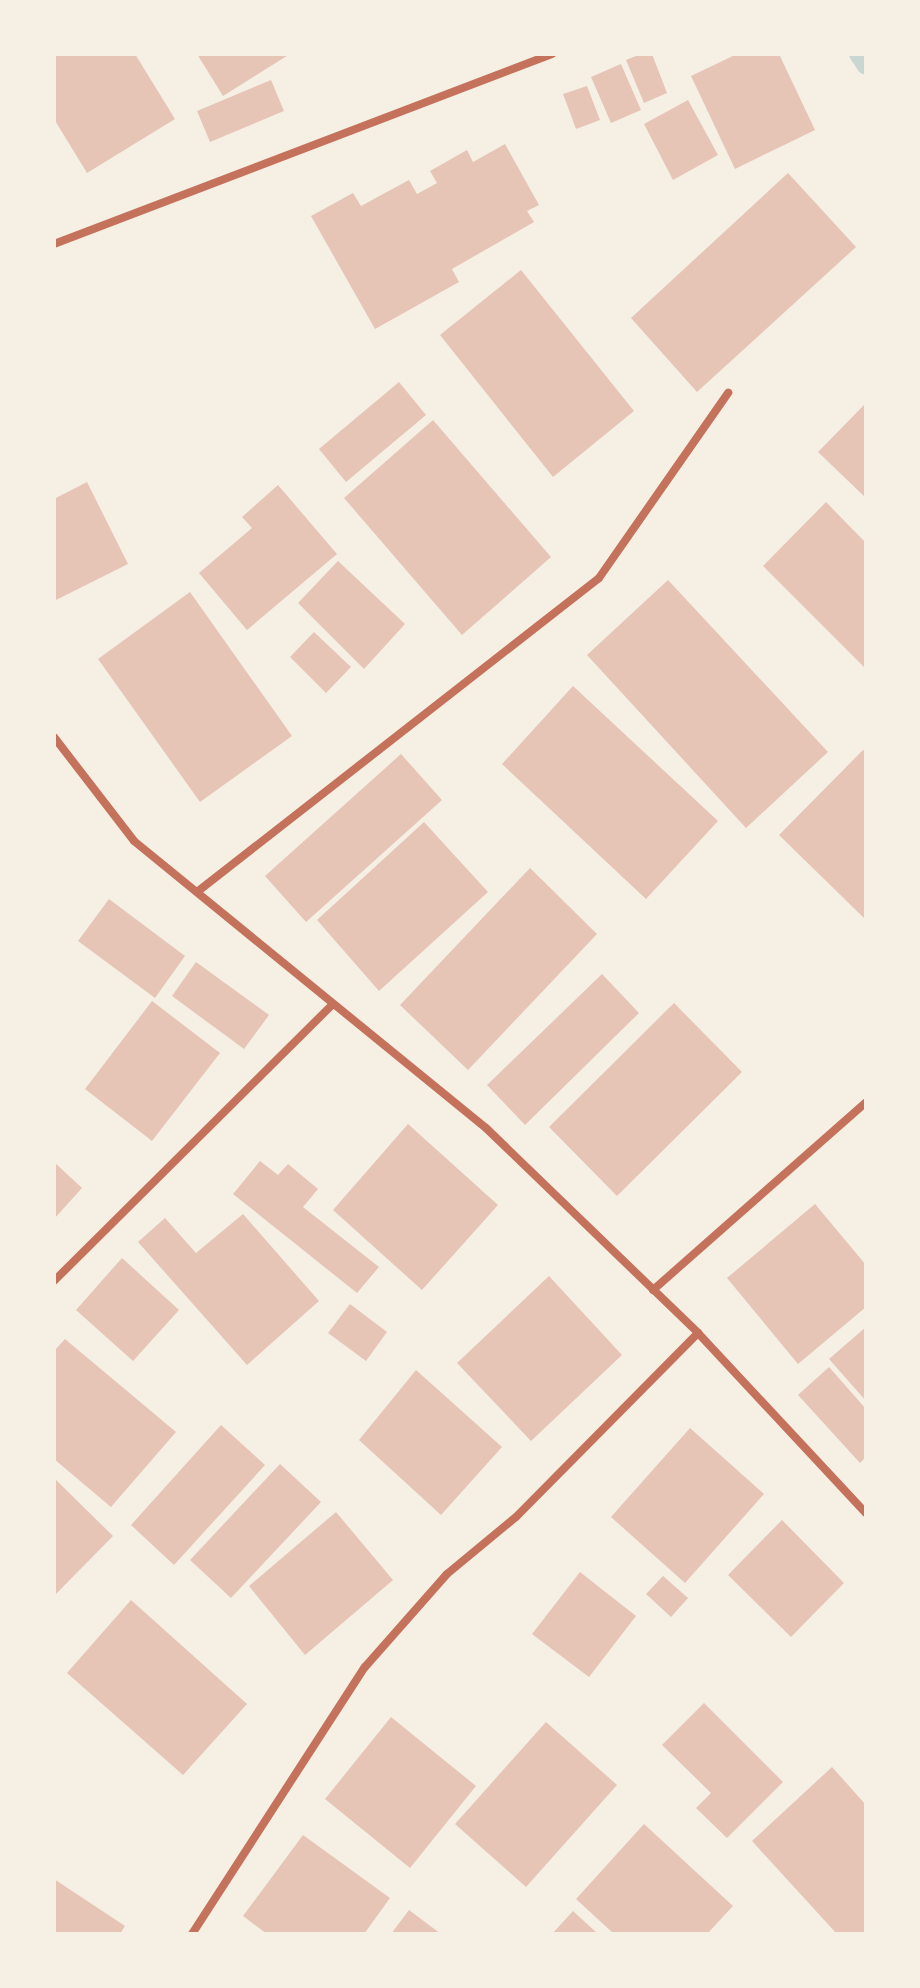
<!DOCTYPE html>
<style>
body{margin:0}
#map{position:relative;width:920px;height:1988px;overflow:hidden;background:#f6efe4;font-family:"Crimson Pro",serif}
div>[style]{position:absolute}
.stream>*{height:18px;margin:-9px;padding:0 9px;transform-origin:9px;border-radius:9px;background:#c9d6d2}
.building>*{inset:0;background:#e6c5b7}
.minor>*{height:8px;margin:-4px;padding:0 4px;transform-origin:4px;border-radius:4px;background:#c5725c}
span{translate:-50% -50%;white-space:nowrap;text-align:center;line-height:1.15;-webkit-text-stroke:6px #f6efe4;paint-order:stroke}
.frame{position:absolute;inset:0;border:56px solid #f6efe4;pointer-events:none}
</style>
<div id="map">
<div class="stream">
<div style="left:858px;top:54px;width:14px;rotate:56deg"></div>
</div>
<div class="building">
<div style="clip-path:polygon(54px 54px,135px 54px,175px 119px,87px 173px,54px 119px)"></div>
<div style="clip-path:polygon(197px 54px,290px 54px,223px 96px)"></div>
<div style="clip-path:polygon(641px 54px,652px 54px,667px 93px,644px 103px,626px 60px)"></div>
<div style="clip-path:polygon(737px 54px,779px 54px,815px 130px,735px 169px,691px 76px)"></div>
<div style="clip-path:polygon(621px 64px,641px 110px,611px 123px,591px 77px)"></div>
<div style="clip-path:polygon(271px 80px,284px 111px,210px 142px,197px 111px)"></div>
<div style="clip-path:polygon(587px 86px,600px 120px,576px 129px,563px 94px)"></div>
<div style="clip-path:polygon(688px 100px,718px 155px,673px 180px,644px 124px)"></div>
<div style="clip-path:polygon(505px 144px,539px 205px,527px 211px,534px 222px,452px 269px,459px 282px,375px 329px,311px 216px,353px 193px,361px 206px,409px 180px,417px 194px,437px 183px,430px 171px,467px 150px,473px 162px)"></div>
<div style="clip-path:polygon(788px 173px,856px 247px,697px 392px,631px 318px)"></div>
<div style="clip-path:polygon(521px 270px,634px 411px,553px 477px,440px 335px)"></div>
<div style="clip-path:polygon(399px 382px,426px 415px,346px 482px,319px 449px)"></div>
<div style="clip-path:polygon(866px 403px,866px 498px,818px 452px)"></div>
<div style="clip-path:polygon(433px 420px,551px 557px,462px 635px,344px 498px)"></div>
<div style="clip-path:polygon(87px 482px,128px 564px,54px 601px,54px 499px)"></div>
<div style="clip-path:polygon(278px 485px,337px 554px,247px 630px,199px 573px,252px 528px,242px 517px)"></div>
<div style="clip-path:polygon(826px 502px,866px 543px,866px 669px,763px 566px)"></div>
<div style="clip-path:polygon(338px 561px,405px 624px,364px 669px,298px 603px)"></div>
<div style="clip-path:polygon(668px 580px,828px 752px,746px 828px,587px 655px)"></div>
<div style="clip-path:polygon(190px 592px,292px 736px,200px 802px,98px 659px)"></div>
<div style="clip-path:polygon(314px 632px,351px 667px,326px 693px,290px 657px)"></div>
<div style="clip-path:polygon(573px 686px,718px 821px,646px 899px,502px 764px)"></div>
<div style="clip-path:polygon(863px 750px,866px 753px,866px 920px,779px 835px)"></div>
<div style="clip-path:polygon(401px 754px,442px 800px,306px 922px,265px 876px)"></div>
<div style="clip-path:polygon(424px 822px,488px 892px,379px 991px,317px 920px)"></div>
<div style="clip-path:polygon(530px 868px,597px 934px,468px 1070px,400px 1005px)"></div>
<div style="clip-path:polygon(109px 899px,185px 956px,155px 998px,78px 941px)"></div>
<div style="clip-path:polygon(196px 962px,269px 1015px,244px 1049px,172px 996px)"></div>
<div style="clip-path:polygon(602px 974px,639px 1013px,525px 1125px,487px 1085px)"></div>
<div style="clip-path:polygon(152px 1001px,220px 1053px,152px 1141px,85px 1089px)"></div>
<div style="clip-path:polygon(674px 1003px,742px 1072px,617px 1196px,549px 1127px)"></div>
<div style="clip-path:polygon(408px 1124px,498px 1205px,422px 1290px,333px 1210px)"></div>
<div style="clip-path:polygon(260px 1161px,278px 1175px,288px 1164px,318px 1189px,303px 1207px,379px 1267px,357px 1293px,233px 1194px)"></div>
<div style="clip-path:polygon(54px 1162px,82px 1188px,54px 1219px)"></div>
<div style="clip-path:polygon(815px 1204px,866px 1265px,866px 1307px,798px 1364px,727px 1278px)"></div>
<div style="clip-path:polygon(243px 1214px,319px 1301px,247px 1365px,138px 1242px,165px 1218px,196px 1253px)"></div>
<div style="clip-path:polygon(122px 1258px,179px 1310px,133px 1361px,76px 1310px)"></div>
<div style="clip-path:polygon(549px 1276px,622px 1355px,531px 1441px,457px 1363px)"></div>
<div style="clip-path:polygon(350px 1304px,387px 1332px,366px 1361px,328px 1333px)"></div>
<div style="clip-path:polygon(866px 1327px,866px 1401px,829px 1359px)"></div>
<div style="clip-path:polygon(65px 1339px,176px 1432px,111px 1507px,54px 1459px,54px 1351px)"></div>
<div style="clip-path:polygon(829px 1367px,866px 1409px,866px 1457px,860px 1463px,798px 1395px)"></div>
<div style="clip-path:polygon(416px 1370px,502px 1447px,441px 1515px,359px 1440px)"></div>
<div style="clip-path:polygon(221px 1425px,265px 1465px,174px 1565px,131px 1525px)"></div>
<div style="clip-path:polygon(690px 1428px,764px 1494px,685px 1583px,611px 1517px)"></div>
<div style="clip-path:polygon(280px 1464px,321px 1502px,231px 1598px,190px 1560px)"></div>
<div style="clip-path:polygon(54px 1478px,113px 1536px,54px 1596px)"></div>
<div style="clip-path:polygon(336px 1512px,393px 1580px,305px 1655px,249px 1586px)"></div>
<div style="clip-path:polygon(782px 1520px,844px 1583px,791px 1637px,728px 1575px)"></div>
<div style="clip-path:polygon(580px 1572px,636px 1616px,589px 1677px,532px 1634px)"></div>
<div style="clip-path:polygon(663px 1576px,688px 1598px,671px 1617px,646px 1594px)"></div>
<div style="clip-path:polygon(131px 1600px,247px 1704px,183px 1775px,67px 1673px)"></div>
<div style="clip-path:polygon(704px 1703px,783px 1782px,727px 1838px,696px 1808px,711px 1793px,662px 1745px)"></div>
<div style="clip-path:polygon(391px 1717px,476px 1786px,410px 1868px,325px 1799px)"></div>
<div style="clip-path:polygon(546px 1722px,617px 1785px,526px 1887px,455px 1824px)"></div>
<div style="clip-path:polygon(832px 1767px,866px 1805px,866px 1934px,837px 1934px,752px 1841px)"></div>
<div style="clip-path:polygon(644px 1824px,733px 1906px,707px 1934px,614px 1934px,576px 1899px)"></div>
<div style="clip-path:polygon(303px 1835px,390px 1898px,364px 1934px,267px 1934px,243px 1916px)"></div>
<div style="clip-path:polygon(54px 1879px,125px 1926px,120px 1934px,54px 1934px)"></div>
<div style="clip-path:polygon(409px 1910px,441px 1934px,391px 1934px)"></div>
<div style="clip-path:polygon(573px 1911px,598px 1934px,552px 1934px)"></div>
</div>
<div class="minor">
<div style="left:54px;top:244px;width:533px;rotate:-20.88deg"></div>
<div style="left:54px;top:737px;width:131px;rotate:52.4deg"></div>
<div style="left:134px;top:841px;width:454px;rotate:39.2deg"></div>
<div style="left:486px;top:1128px;width:295px;rotate:44deg"></div>
<div style="left:698px;top:1333px;width:246px;rotate:47deg"></div>
<div style="left:197px;top:892px;width:510px;rotate:-37.99deg"></div>
<div style="left:599px;top:578px;width:226px;rotate:-55.1deg"></div>
<div style="left:54px;top:1281px;width:392px;rotate:-44.8deg"></div>
<div style="left:653px;top:1290px;width:284px;rotate:-41.4deg"></div>
<div style="left:192px;top:1934px;width:318px;rotate:-57.1deg"></div>
<div style="left:365px;top:1667px;width:124px;rotate:-48.6deg"></div>
<div style="left:447px;top:1574px;width:89px;rotate:-39.6deg"></div>
<div style="left:516px;top:1517px;width:259px;rotate:-45.3deg"></div>
</div>
<div class="frame"></div>
</div>
